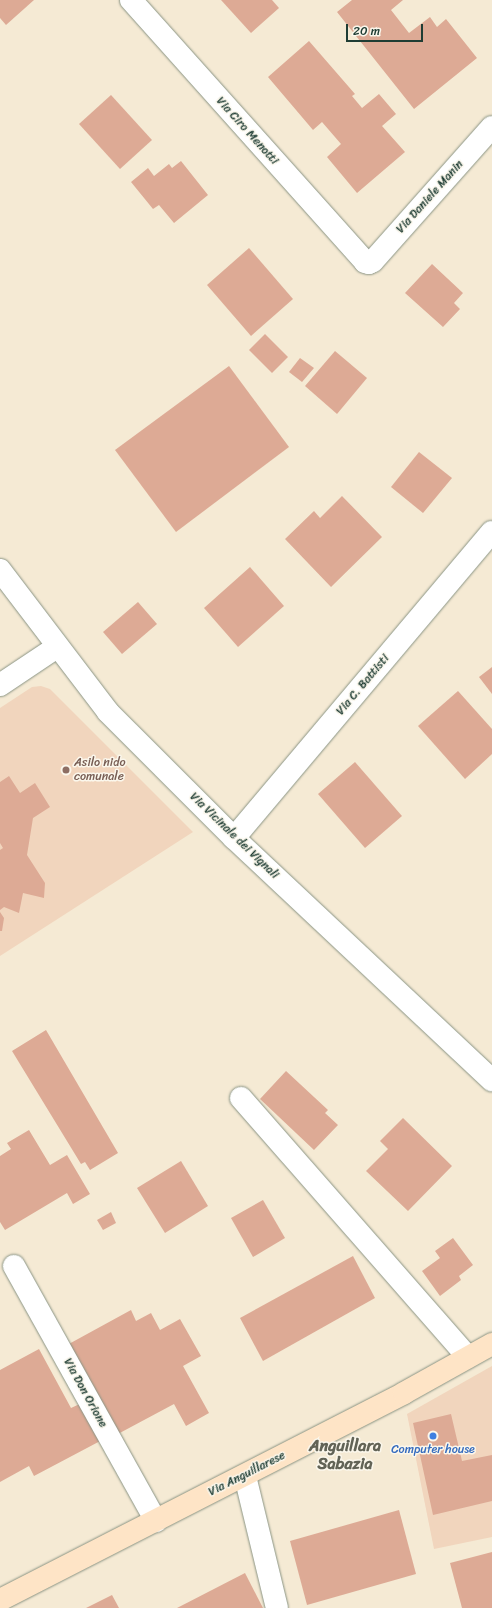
<!DOCTYPE html>
<style>
body{margin:0}
#map{position:relative;width:492px;height:1608px;overflow:hidden;background:#f5ead4;font-family:Sriracha,sans-serif}
div>[style]{position:absolute}
.built>*{inset:0;background:#f1d5bd}
.building>*{inset:0;background:#ddaa95}
.roads{filter:drop-shadow(0 0 1px #8a9484) drop-shadow(0 0 1px #8a9484)}
.minor>*{height:22px;margin:-11px;padding:0 11px;transform-origin:11px;border-radius:11px;background:#fff}
.tertiary>*{height:22px;margin:-11px;padding:0 11px;transform-origin:11px;border-radius:11px;background:#fff}
.secondary>*{height:22px;margin:-11px;padding:0 11px;transform-origin:11px;border-radius:11px;background:#fee4c6}
.dots>*{width:11px;height:11px;translate:-50% -50%;box-sizing:border-box;border:2px solid #fbf7ec;border-radius:50%}
span{translate:-50% -50%;white-space:nowrap;text-align:center;line-height:1.15;-webkit-text-stroke:3px #fbf7ec;paint-order:stroke}
.street-label{font-size:12px;color:#1f3d34}
.education-label{font-size:12px;color:#785e54}
.left{translate:0 -50%;text-align:left}
.shop-label{font-size:12px;color:#366cbe}
.district-label{font-size:16px;color:#626356;font-weight:700}
.scale{position:absolute;left:346px;top:24px;width:77px;height:18px;box-sizing:border-box;border:2px solid #1f3d34;border-top:0;padding-left:5px;font-size:12px;line-height:14px;white-space:nowrap;color:#1f3d34;-webkit-text-stroke:3px #fbf7ec;paint-order:stroke}
</style>
<div id="map">
<div class="built">
<div style="clip-path:polygon(41px 686px,50px 689px,193px 832px,0 956px,0 708px,32px 687px)"></div>
<div style="clip-path:polygon(492px 1366px,492px 1537px,434px 1549px,407px 1414px)"></div>
</div>
<div class="building">
<div style="clip-path:polygon(0 0,34px 0,6px 25px,0 18px)"></div>
<div style="clip-path:polygon(221px 0,272px 0,279px 8px,251px 33px)"></div>
<div style="clip-path:polygon(352px 0,403px 0,391px 10px,409px 33px,430px 17px,437px 27px,446px 19px,477px 58px,414px 109px,337px 12px)"></div>
<div style="clip-path:polygon(309px 41px,355px 94px,352px 96px,362px 108px,379px 94px,396px 114px,382px 126px,405px 152px,357px 193px,327px 157px,341px 144px,322px 122px,313px 130px,268px 77px)"></div>
<div style="clip-path:polygon(111px 95px,152px 140px,120px 169px,79px 124px)"></div>
<div style="clip-path:polygon(181px 161px,208px 195px,174px 223px,159px 205px,153px 209px,131px 182px,148px 168px,154px 176px,169px 164px,172px 168px)"></div>
<div style="clip-path:polygon(249px 248px,293px 299px,251px 336px,207px 285px)"></div>
<div style="clip-path:polygon(432px 264px,463px 293px,454px 303px,460px 309px,443px 327px,405px 293px)"></div>
<div style="clip-path:polygon(265px 334px,288px 357px,272px 373px,249px 350px)"></div>
<div style="clip-path:polygon(335px 351px,367px 378px,337px 414px,305px 386px)"></div>
<div style="clip-path:polygon(300px 358px,314px 368px,302px 382px,289px 372px)"></div>
<div style="clip-path:polygon(229px 366px,289px 447px,176px 532px,115px 450px)"></div>
<div style="clip-path:polygon(419px 452px,452px 478px,423px 513px,391px 487px)"></div>
<div style="clip-path:polygon(342px 496px,382px 537px,331px 587px,285px 539px,314px 511px,320px 518px)"></div>
<div style="clip-path:polygon(250px 567px,284px 606px,238px 647px,204px 608px)"></div>
<div style="clip-path:polygon(138px 602px,157px 624px,122px 654px,103px 632px)"></div>
<div style="clip-path:polygon(492px 667px,492px 694px,479px 677px)"></div>
<div style="clip-path:polygon(458px 691px,492px 729px,492px 754px,465px 779px,418px 726px)"></div>
<div style="clip-path:polygon(355px 762px,402px 816px,365px 848px,318px 794px)"></div>
<div style="clip-path:polygon(9px 776px,20px 793px,35px 783px,50px 807px,33px 818px,27px 855px,45px 883px,44px 898px,23px 893px,19px 913px,4px 907px,0 910px,0 850px,3px 848px,0 843px,0 782px)"></div>
<div style="clip-path:polygon(0 912px,4px 918px,2px 931px,0 931px)"></div>
<div style="clip-path:polygon(46px 1030px,118px 1153px,90px 1170px,85px 1162px,81px 1164px,12px 1051px)"></div>
<div style="clip-path:polygon(286px 1071px,328px 1110px,325px 1113px,338px 1125px,314px 1150px,260px 1099px)"></div>
<div style="clip-path:polygon(403px 1118px,452px 1166px,408px 1211px,366px 1171px,388px 1149px,380px 1141px)"></div>
<div style="clip-path:polygon(29px 1130px,50px 1165px,67px 1155px,90px 1194px,73px 1204px,67px 1193px,5px 1230px,0 1222px,0 1156px,11px 1149px,7px 1143px)"></div>
<div style="clip-path:polygon(181px 1161px,208px 1206px,165px 1233px,137px 1188px)"></div>
<div style="clip-path:polygon(263px 1200px,285px 1238px,253px 1257px,231px 1218px)"></div>
<div style="clip-path:polygon(111px 1212px,116px 1223px,103px 1230px,97px 1220px)"></div>
<div style="clip-path:polygon(453px 1238px,473px 1265px,459px 1276px,461px 1280px,440px 1296px,422px 1271px,440px 1258px,435px 1251px)"></div>
<div style="clip-path:polygon(353px 1256px,375px 1298px,263px 1361px,240px 1318px)"></div>
<div style="clip-path:polygon(131px 1310px,136px 1321px,151px 1313px,160px 1330px,180px 1319px,201px 1356px,183px 1366px,209px 1413px,186px 1426px,174px 1404px,116px 1435px,67px 1345px)"></div>
<div style="clip-path:polygon(39px 1349px,71px 1408px,84px 1402px,104px 1439px,34px 1476px,29px 1466px,0 1482px,0 1370px)"></div>
<div style="clip-path:polygon(451px 1414px,462px 1461px,492px 1455px,492px 1501px,433px 1515px,413px 1423px)"></div>
<div style="clip-path:polygon(399px 1510px,416px 1574px,307px 1605px,290px 1541px)"></div>
<div style="clip-path:polygon(492px 1552px,492px 1608px,462px 1608px,450px 1563px)"></div>
<div style="clip-path:polygon(245px 1573px,263px 1608px,177px 1608px)"></div>
<div style="clip-path:polygon(112px 1595px,119px 1608px,86px 1608px)"></div>
</div>
<div class="roads">
<div class="minor">
<div style="left:131px;top:0;width:351px;rotate:48.2deg"></div>
<div style="left:365px;top:262px;width:4px;rotate:14deg"></div>
<div style="left:369px;top:263px;width:4px;rotate:-27deg"></div>
<div style="left:373px;top:261px;width:179px;rotate:-48.4deg"></div>
<div style="left:0;top:685px;width:69px;rotate:-33.7deg"></div>
<div style="left:234px;top:838px;width:400px;rotate:-49.9deg"></div>
<div style="left:241px;top:1098px;width:344px;rotate:48.8deg"></div>
<div style="left:14px;top:1266px;width:292px;rotate:60.9deg"></div>
<div style="left:245px;top:1476px;width:136px;rotate:76.4deg"></div>
</div>
<div class="tertiary">
<div style="left:0;top:570px;width:178px;rotate:52.7deg"></div>
<div style="left:108px;top:712px;width:178px;rotate:45deg"></div>
<div style="left:234px;top:838px;width:354px;rotate:43.2deg"></div>
</div>
<div class="secondary">
<div style="left:0;top:1600px;width:454px;rotate:-27.1deg"></div>
<div style="left:404px;top:1393px;width:101px;rotate:-29.1deg"></div>
</div>
</div>
<div class="dots">
<div style="left:66px;top:770px;background:#8d6e63"></div>
<div style="left:433px;top:1436px;background:#3f7fe0"></div>
</div>
<div class="street-label">
<span style="left:247px;top:131px;rotate:48deg">Via Ciro Menotti</span>
<span style="left:430px;top:197px;rotate:-48deg">Via Daniele Manin</span>
<span style="left:363px;top:685px;rotate:-50deg">Via C. Battisti</span>
<span style="left:234px;top:836px;rotate:44deg">Via Vicinale dei Vignali</span>
<span style="left:85px;top:1393px;rotate:61deg">Via Don Orione</span>
<span style="left:247px;top:1474px;rotate:-27deg">Via Anguillarese</span>
</div>
<div class="education-label">
<span class="left" style="left:74px;top:770px">Asilo nido<br>comunale</span>
</div>
<div class="shop-label">
<span style="left:433px;top:1450px">Computer house</span>
</div>
<div class="district-label">
<span style="left:345px;top:1455px">Anguillara<br>Sabazia</span>
</div>
<div class="scale">20 m</div>
</div>
